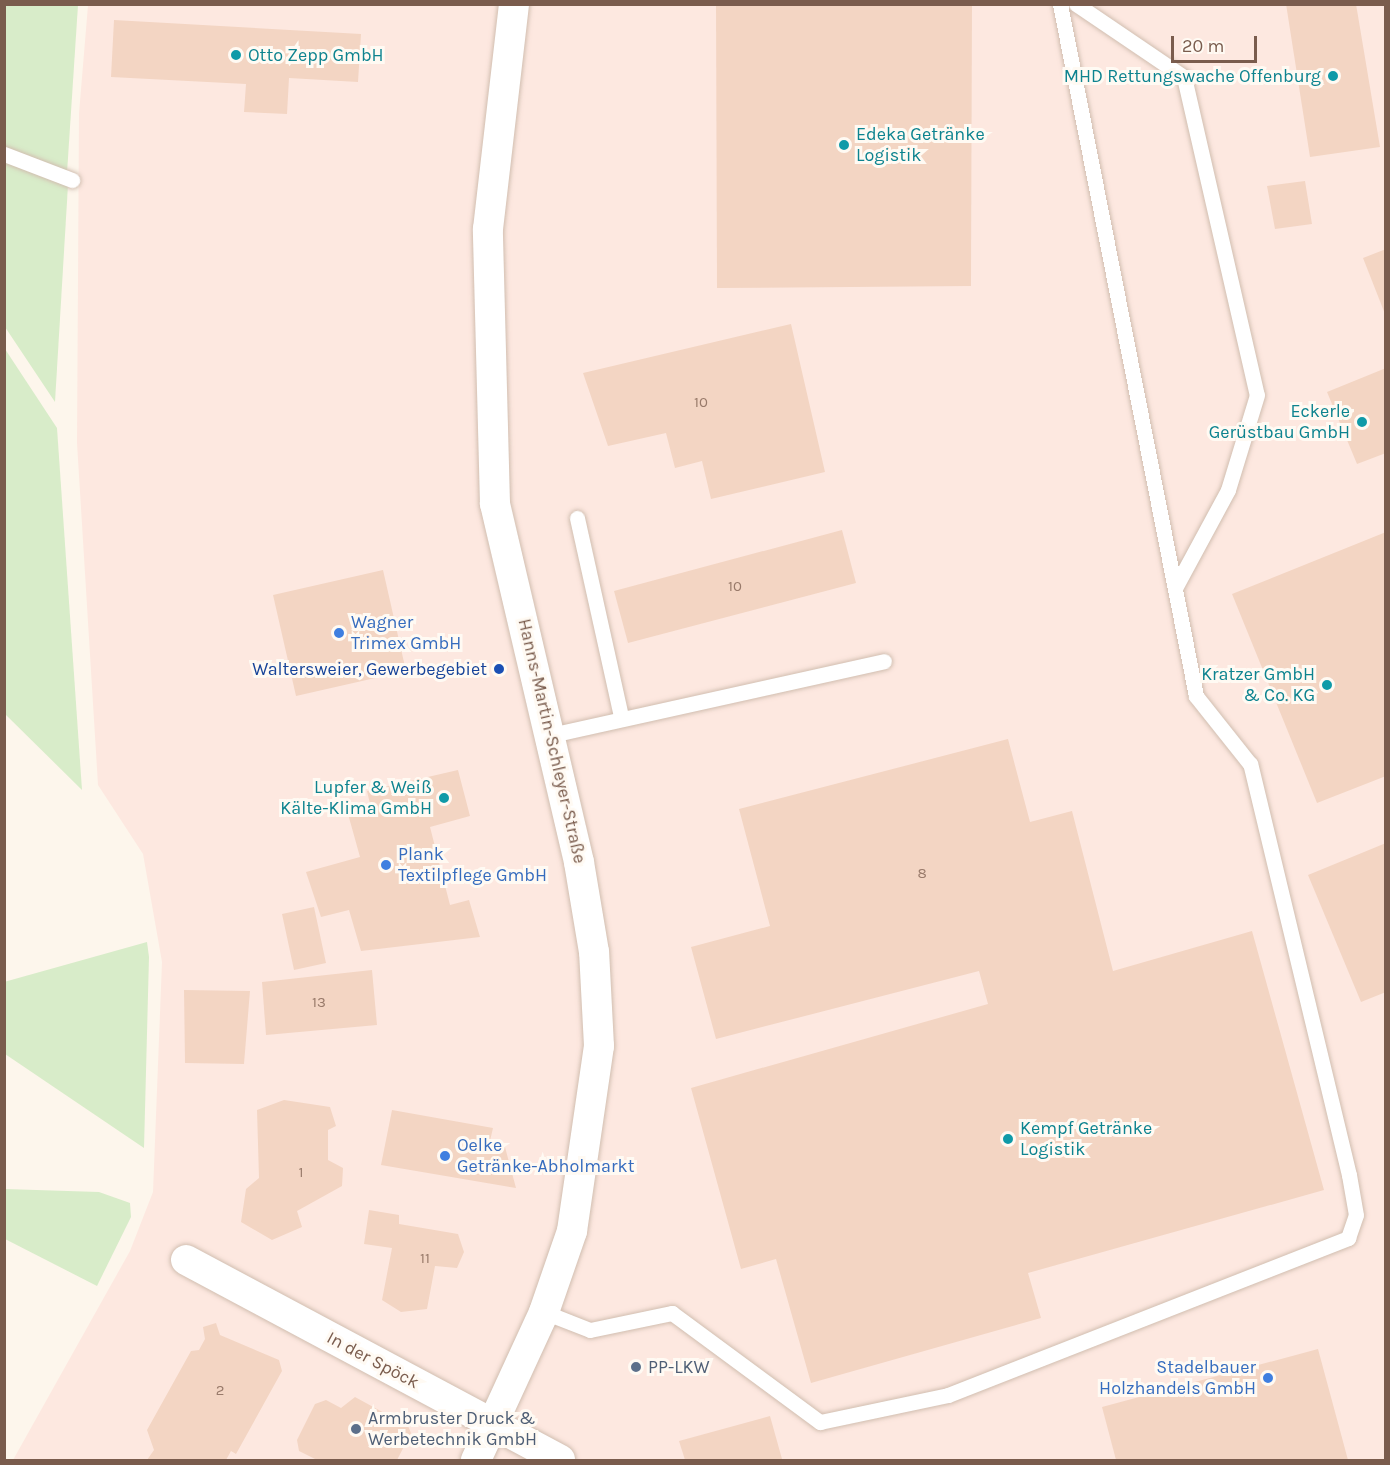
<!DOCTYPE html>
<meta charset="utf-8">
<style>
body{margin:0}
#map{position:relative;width:1390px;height:1465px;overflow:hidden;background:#fdf6ec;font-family:Karla,sans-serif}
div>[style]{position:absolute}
.commercial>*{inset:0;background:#fde8e0}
.green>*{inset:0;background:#d8ecc9}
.building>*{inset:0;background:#f3d5c3}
.roads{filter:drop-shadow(0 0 2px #d1beb0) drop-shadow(0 0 2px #d1beb0)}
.lane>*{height:15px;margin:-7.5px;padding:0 7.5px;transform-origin:7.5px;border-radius:7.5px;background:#fff}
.street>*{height:30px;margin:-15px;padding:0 15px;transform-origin:15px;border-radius:15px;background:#fff}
.dots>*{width:16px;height:16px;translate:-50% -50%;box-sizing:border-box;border:3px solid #fffaf3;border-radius:50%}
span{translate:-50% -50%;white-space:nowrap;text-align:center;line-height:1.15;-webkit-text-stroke:6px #fffaf3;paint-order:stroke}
.number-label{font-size:15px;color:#987a6a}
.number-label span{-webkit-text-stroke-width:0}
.culture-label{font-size:18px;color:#0d838f}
.left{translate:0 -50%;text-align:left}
.right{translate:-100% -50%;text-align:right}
.shop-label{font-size:18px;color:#366cbe}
.transit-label{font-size:18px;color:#164399}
.street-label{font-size:18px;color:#7a5c4d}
.service-label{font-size:18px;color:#4e5e75}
.frame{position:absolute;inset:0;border:6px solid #7a5c4d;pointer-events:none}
.scale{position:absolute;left:1171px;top:36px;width:86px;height:27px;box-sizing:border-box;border:3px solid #7a5c4d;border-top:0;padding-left:8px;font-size:18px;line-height:21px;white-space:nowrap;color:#7a5c4d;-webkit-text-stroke:4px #fffaf3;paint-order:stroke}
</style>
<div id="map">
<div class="commercial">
<div style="clip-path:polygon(88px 5px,1385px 5px,1385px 1460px,13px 1460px,130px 1251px,153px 1192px,162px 962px,143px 854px,98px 785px,77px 443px,79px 113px)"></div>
</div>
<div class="green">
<div style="clip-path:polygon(4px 5px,78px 5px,67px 173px,5px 149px)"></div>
<div style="clip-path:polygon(4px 162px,68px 185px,55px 402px,5px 327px)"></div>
<div style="clip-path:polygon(5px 349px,57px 428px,82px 790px,5px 714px)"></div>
<div style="clip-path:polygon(147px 942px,149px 957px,144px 1148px,5px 1054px,4px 982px)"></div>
<div style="clip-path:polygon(5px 1189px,99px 1192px,130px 1203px,131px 1217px,97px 1286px,5px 1239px)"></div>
</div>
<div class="building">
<div style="clip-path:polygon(716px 4px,972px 4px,971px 286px,717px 288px)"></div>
<div style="clip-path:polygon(1286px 4px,1356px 4px,1380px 147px,1310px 157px)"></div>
<div style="clip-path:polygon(114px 20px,361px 34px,358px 82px,289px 78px,287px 114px,244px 112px,246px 84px,111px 77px)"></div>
<div style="clip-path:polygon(1305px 181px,1312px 224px,1275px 229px,1267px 186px)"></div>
<div style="clip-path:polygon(1386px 249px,1386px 314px,1385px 314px,1363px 258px)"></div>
<div style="clip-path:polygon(791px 324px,825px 472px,711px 499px,702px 461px,675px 468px,666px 433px,608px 446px,583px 373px)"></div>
<div style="clip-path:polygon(1386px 368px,1386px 453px,1357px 464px,1327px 392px)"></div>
<div style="clip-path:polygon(842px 530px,856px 583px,628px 643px,614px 591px)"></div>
<div style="clip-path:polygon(1386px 532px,1386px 776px,1317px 803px,1232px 594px)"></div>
<div style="clip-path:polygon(383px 570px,406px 671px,296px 696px,273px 595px)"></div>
<div style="clip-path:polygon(1008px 739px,1030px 822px,1072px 811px,1113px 971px,1252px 931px,1324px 1190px,1028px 1273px,1041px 1318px,811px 1383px,776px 1259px,741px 1269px,691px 1088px,988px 1004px,979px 971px,716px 1039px,691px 947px,770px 926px,739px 809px)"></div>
<div style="clip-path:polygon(458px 770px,470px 816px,430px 827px,450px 905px,469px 900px,480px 937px,361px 951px,349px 910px,321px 917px,306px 872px,360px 857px,348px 814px,371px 808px,367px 791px)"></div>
<div style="clip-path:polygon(1386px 843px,1386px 992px,1361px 1002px,1308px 875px)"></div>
<div style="clip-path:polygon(314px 907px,326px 963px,294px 970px,282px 914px)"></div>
<div style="clip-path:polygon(372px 970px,377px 1025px,266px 1035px,262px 982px)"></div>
<div style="clip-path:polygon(184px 990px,250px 991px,244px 1064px,185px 1063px)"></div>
<div style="clip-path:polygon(284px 1100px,330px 1107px,336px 1126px,328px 1130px,328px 1160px,343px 1168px,342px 1186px,297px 1211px,302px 1227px,272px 1240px,241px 1222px,246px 1189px,259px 1178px,257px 1110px)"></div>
<div style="clip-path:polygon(392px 1110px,493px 1128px,489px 1145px,505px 1147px,516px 1188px,381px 1165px)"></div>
<div style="clip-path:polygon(369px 1210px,399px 1215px,399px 1224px,458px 1234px,464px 1252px,457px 1268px,435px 1266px,427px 1309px,401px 1312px,382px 1300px,392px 1248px,364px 1244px)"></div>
<div style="clip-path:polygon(216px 1323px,220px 1335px,279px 1360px,282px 1371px,236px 1454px,231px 1451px,226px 1460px,147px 1460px,154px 1450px,147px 1430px,191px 1351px,199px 1350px,205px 1339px,203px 1327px)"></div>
<div style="clip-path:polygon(1318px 1349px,1348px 1460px,1116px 1460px,1102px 1407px)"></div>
<div style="clip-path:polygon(355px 1397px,408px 1426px,411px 1433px,397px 1460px,317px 1460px,299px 1451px,297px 1440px,315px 1404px,326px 1400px,341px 1408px)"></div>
<div style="clip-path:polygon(770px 1416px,782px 1459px,685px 1460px,679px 1441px)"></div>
</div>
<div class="roads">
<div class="lane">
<div style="left:1076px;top:4px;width:130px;rotate:34.1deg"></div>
<div style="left:1184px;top:77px;width:326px;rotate:77.1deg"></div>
<div style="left:1257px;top:395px;width:99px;rotate:107deg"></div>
<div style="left:1228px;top:490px;width:111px;rotate:118.4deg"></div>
<div style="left:4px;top:154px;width:73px;rotate:20.9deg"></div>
<div style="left:577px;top:518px;width:204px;rotate:77.5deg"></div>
<div style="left:551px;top:735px;width:341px;rotate:-12.5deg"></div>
<div style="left:544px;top:1312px;width:49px;rotate:21.4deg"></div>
<div style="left:590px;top:1330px;width:84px;rotate:-11.7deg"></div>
<div style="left:672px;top:1313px;width:184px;rotate:36.4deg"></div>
<div style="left:820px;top:1422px;width:131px;rotate:-11.9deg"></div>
<div style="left:948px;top:1395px;width:430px;rotate:-21.4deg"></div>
<div style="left:1348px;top:1238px;width:24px;rotate:-71deg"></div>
<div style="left:1356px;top:1215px;width:41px;rotate:-99.9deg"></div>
<div style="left:1349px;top:1175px;width:423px;rotate:-103.5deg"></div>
<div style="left:1250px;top:764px;width:87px;rotate:-128.5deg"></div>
<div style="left:1196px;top:696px;width:705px;rotate:-101.12deg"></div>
</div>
<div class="street">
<div style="left:186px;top:1260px;width:424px;rotate:28.1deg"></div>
<div style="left:476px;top:1460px;width:163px;rotate:-65.3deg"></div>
<div style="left:544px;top:1312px;width:86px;rotate:-70.9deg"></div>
<div style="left:572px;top:1231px;width:187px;rotate:-81.7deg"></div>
<div style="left:599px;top:1046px;width:94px;rotate:-93deg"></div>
<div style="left:594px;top:952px;width:91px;rotate:-99.5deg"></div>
<div style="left:579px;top:862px;width:368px;rotate:-103.2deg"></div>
<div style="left:495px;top:504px;width:275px;rotate:-91.5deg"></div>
<div style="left:488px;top:229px;width:226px;rotate:-83.4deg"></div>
</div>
</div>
<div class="dots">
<div style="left:236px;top:55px;background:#0f9aa8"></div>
<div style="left:1333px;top:76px;background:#0f9aa8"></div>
<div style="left:844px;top:145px;background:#0f9aa8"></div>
<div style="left:1362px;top:422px;background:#0f9aa8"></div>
<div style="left:339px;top:633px;background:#3f7fe0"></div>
<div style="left:499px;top:669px;background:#1a4fb4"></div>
<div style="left:1327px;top:685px;background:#0f9aa8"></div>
<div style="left:444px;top:798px;background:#0f9aa8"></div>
<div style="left:386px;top:865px;background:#3f7fe0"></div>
<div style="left:1008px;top:1139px;background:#0f9aa8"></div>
<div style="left:445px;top:1156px;background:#3f7fe0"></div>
<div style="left:636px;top:1367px;background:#5c6f8a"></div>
<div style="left:1268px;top:1378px;background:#3f7fe0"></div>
<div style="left:356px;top:1429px;background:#5c6f8a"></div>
</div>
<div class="number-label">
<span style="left:701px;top:403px">10</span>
<span style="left:735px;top:587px">10</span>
<span style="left:922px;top:874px">8</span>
<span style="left:319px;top:1003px">13</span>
<span style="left:301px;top:1173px">1</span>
<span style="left:425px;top:1259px">11</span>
<span style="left:220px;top:1391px">2</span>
</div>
<div class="culture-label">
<span class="left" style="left:248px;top:55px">Otto Zepp GmbH</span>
<span class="right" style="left:1321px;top:76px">MHD Rettungswache Offenburg</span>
<span class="left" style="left:856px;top:145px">Edeka Getränke<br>Logistik</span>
<span class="right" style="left:1350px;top:422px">Eckerle<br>Gerüstbau GmbH</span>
<span class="right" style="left:1315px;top:685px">Kratzer GmbH<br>&amp; Co. KG</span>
<span class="right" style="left:432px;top:798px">Lupfer &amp; Weiß<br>Kälte-Klima GmbH</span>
<span class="left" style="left:1020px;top:1139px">Kempf Getränke<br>Logistik</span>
</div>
<div class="shop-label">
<span class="left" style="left:351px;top:633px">Wagner<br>Trimex GmbH</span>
<span class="left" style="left:398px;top:865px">Plank<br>Textilpflege GmbH</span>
<span class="left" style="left:457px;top:1156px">Oelke<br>Getränke-Abholmarkt</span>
<span class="right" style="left:1256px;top:1378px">Stadelbauer<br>Holzhandels GmbH</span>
</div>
<div class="transit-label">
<span class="right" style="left:487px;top:669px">Waltersweier, Gewerbegebiet</span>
</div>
<div class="street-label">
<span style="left:552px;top:741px;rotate:77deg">Hanns-Martin-Schleyer-Straße</span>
<span style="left:373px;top:1360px;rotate:28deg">In der Spöck</span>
</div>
<div class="service-label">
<span class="left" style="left:648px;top:1367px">PP-LKW</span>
<span class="left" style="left:368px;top:1429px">Armbruster Druck &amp;<br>Werbetechnik GmbH</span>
</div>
<div class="frame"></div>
<div class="scale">20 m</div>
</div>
